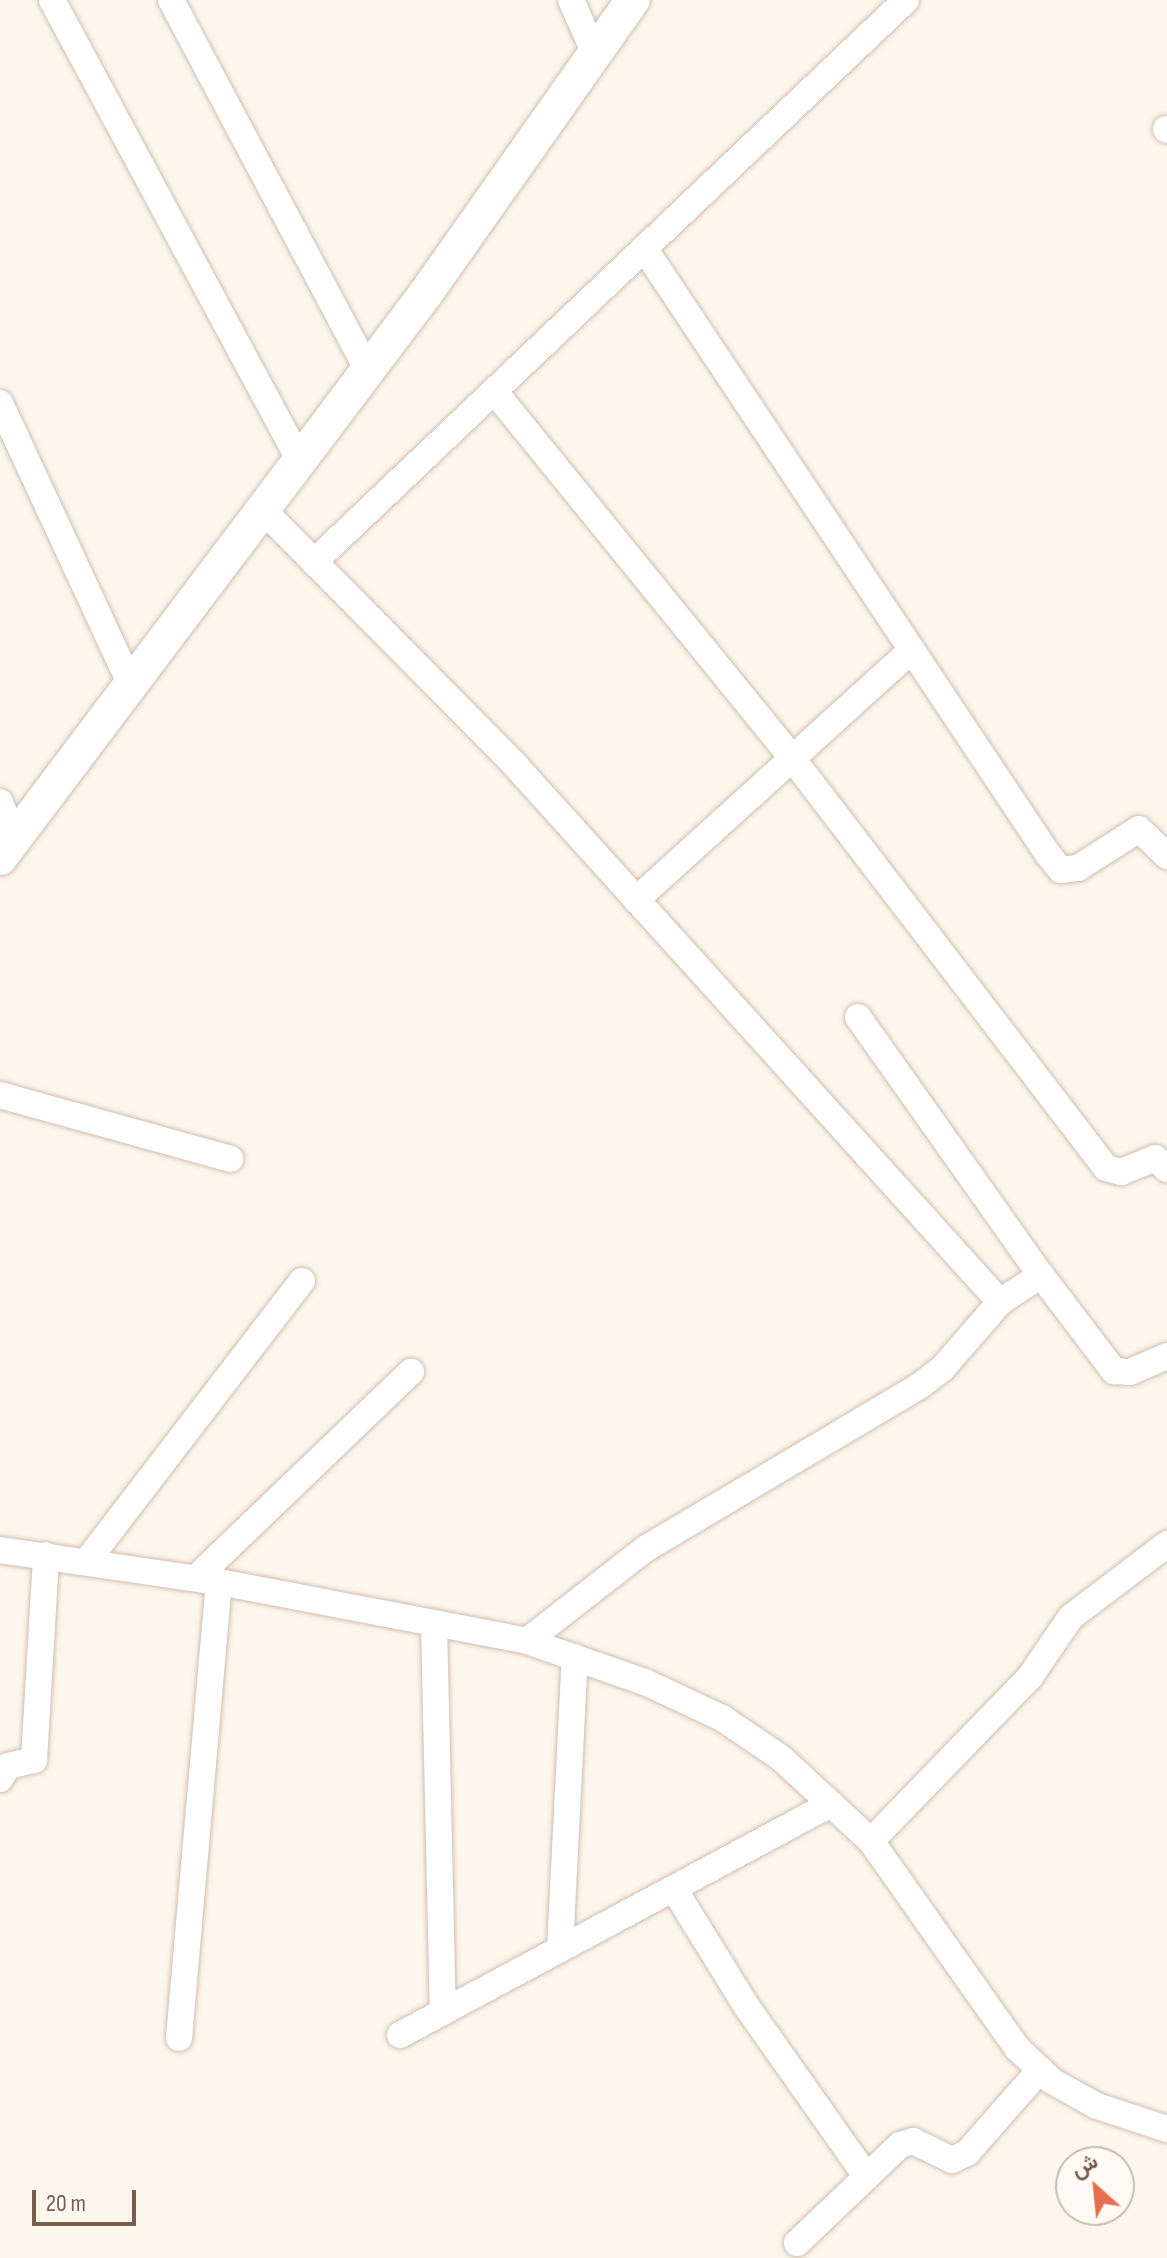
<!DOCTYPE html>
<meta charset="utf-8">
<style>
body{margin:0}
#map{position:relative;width:1167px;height:2258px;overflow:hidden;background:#fdf6ec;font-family:"Sofia Sans Condensed",Vazirmatn,sans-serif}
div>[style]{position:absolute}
.roads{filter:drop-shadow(0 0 2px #d1beb0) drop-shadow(0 0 2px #d1beb0)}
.minor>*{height:26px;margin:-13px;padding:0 13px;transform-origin:13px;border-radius:13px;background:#fff}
.tertiary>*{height:34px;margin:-17px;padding:0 17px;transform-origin:17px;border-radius:17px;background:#fff}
span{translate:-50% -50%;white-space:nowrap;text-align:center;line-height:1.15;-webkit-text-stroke:6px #fffaf3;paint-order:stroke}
.north{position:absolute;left:1055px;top:2146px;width:80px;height:80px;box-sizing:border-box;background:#fffaf3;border:2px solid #cabbb1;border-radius:50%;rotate:333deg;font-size:22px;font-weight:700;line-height:32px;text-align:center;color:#7a5c4d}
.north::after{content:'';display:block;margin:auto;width:28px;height:36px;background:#e76f51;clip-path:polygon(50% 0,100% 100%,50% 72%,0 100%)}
.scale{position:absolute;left:32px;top:2190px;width:104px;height:36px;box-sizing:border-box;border:4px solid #7a5c4d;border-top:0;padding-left:10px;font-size:24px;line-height:28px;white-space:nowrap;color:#7a5c4d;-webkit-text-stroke:6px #fffaf3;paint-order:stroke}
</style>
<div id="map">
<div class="roads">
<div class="minor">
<div style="left:52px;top:0;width:523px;rotate:61.72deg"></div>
<div style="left:171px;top:0;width:419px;rotate:62deg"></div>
<div style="left:571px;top:0;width:59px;rotate:66deg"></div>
<div style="left:1166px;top:129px;width:1px;rotate:45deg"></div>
<div style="left:644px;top:248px;width:727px;rotate:56.33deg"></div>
<div style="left:1047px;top:853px;width:22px;rotate:51deg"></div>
<div style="left:1061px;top:870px;width:17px;rotate:-7deg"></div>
<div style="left:1078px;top:868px;width:72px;rotate:-32.6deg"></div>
<div style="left:1139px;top:829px;width:39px;rotate:44deg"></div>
<div style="left:494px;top:391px;width:473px;rotate:50.9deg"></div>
<div style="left:792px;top:758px;width:516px;rotate:52.55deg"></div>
<div style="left:1106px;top:1168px;width:16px;rotate:15deg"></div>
<div style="left:1121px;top:1172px;width:37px;rotate:-22deg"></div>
<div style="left:1155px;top:1158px;width:16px;rotate:43deg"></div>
<div style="left:0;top:403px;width:311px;rotate:65.1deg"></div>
<div style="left:263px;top:510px;width:359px;rotate:45.3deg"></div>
<div style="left:515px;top:765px;width:724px;rotate:47.91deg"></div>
<div style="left:314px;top:562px;width:816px;rotate:-43.51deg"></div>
<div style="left:0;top:802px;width:40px;rotate:68deg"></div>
<div style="left:636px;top:900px;width:372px;rotate:-42.2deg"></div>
<div style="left:858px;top:1017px;width:316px;rotate:54.7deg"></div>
<div style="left:0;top:1095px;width:239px;rotate:15.5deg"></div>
<div style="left:0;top:1550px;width:221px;rotate:8.3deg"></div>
<div style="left:219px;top:1582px;width:314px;rotate:10.8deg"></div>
<div style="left:527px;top:1641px;width:125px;rotate:19.2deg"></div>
<div style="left:645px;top:1682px;width:85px;rotate:25.1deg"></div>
<div style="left:722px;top:1718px;width:71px;rotate:34.1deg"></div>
<div style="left:781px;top:1758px;width:122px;rotate:42.7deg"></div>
<div style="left:871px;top:1841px;width:253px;rotate:54.8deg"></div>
<div style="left:1017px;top:2048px;width:48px;rotate:43.3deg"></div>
<div style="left:1052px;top:2081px;width:51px;rotate:29.1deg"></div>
<div style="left:1097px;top:2106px;width:74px;rotate:18.2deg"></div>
<div style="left:87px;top:1561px;width:353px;rotate:-52.5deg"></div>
<div style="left:196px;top:1578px;width:298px;rotate:-43.8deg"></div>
<div style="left:434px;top:1623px;width:389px;rotate:88.7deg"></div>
<div style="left:527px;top:1641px;width:150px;rotate:-37.9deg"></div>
<div style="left:645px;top:1549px;width:317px;rotate:-30.7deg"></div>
<div style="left:918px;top:1387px;width:30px;rotate:-37deg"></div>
<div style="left:942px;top:1369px;width:89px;rotate:-49.1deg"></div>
<div style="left:1000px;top:1302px;width:49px;rotate:-33.4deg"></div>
<div style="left:1041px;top:1275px;width:121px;rotate:52.8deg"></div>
<div style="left:1114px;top:1371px;width:16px;rotate:4deg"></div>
<div style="left:1130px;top:1372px;width:40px;rotate:-23.4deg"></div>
<div style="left:0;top:1779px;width:15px;rotate:-58deg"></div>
<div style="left:8px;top:1766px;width:27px;rotate:-13deg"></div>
<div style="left:34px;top:1760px;width:205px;rotate:-86.6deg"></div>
<div style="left:871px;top:1841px;width:228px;rotate:-45.9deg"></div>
<div style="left:1030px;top:1677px;width:73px;rotate:-55.7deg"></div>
<div style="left:1071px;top:1617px;width:121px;rotate:-37.2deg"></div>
<div style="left:674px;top:1889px;width:139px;rotate:58.3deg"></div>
<div style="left:747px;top:2007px;width:207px;rotate:54.8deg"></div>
<div style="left:560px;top:1949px;width:292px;rotate:-87.1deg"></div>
<div style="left:400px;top:2035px;width:489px;rotate:-28.2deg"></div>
<div style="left:179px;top:2038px;width:458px;rotate:-85deg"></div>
<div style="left:797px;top:2243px;width:142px;rotate:-43.6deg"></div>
<div style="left:900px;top:2145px;width:14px;rotate:-17deg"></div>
<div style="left:913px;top:2141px;width:43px;rotate:26deg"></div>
<div style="left:952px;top:2160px;width:17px;rotate:-25deg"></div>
<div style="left:967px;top:2153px;width:111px;rotate:-48.7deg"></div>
</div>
<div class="tertiary">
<div style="left:0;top:858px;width:708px;rotate:-52.98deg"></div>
<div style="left:426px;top:293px;width:359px;rotate:-54.8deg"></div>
</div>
</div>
<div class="north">ش</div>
<div class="scale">20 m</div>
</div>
